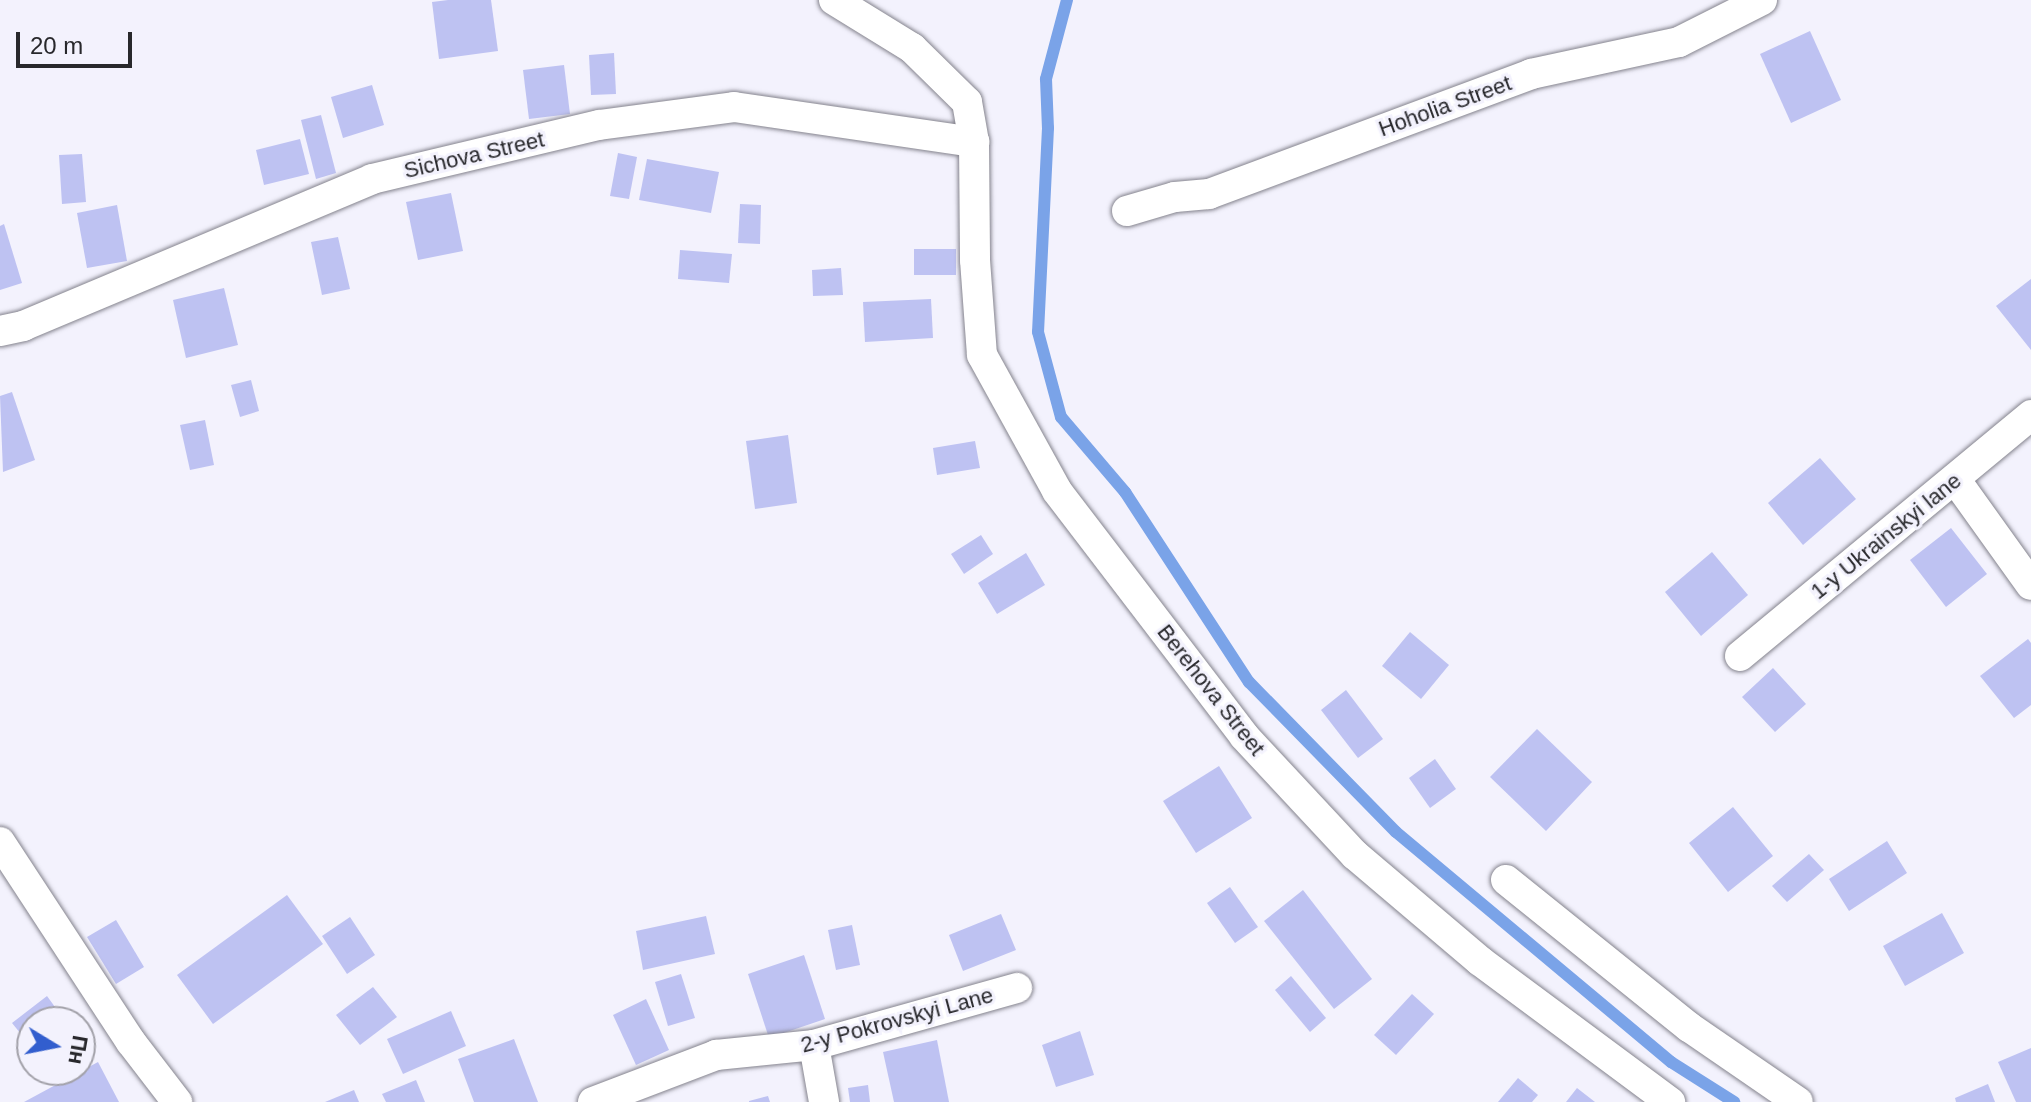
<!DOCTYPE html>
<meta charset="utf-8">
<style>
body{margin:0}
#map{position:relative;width:2031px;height:1102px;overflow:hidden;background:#f3f2fd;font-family:Helvetica,sans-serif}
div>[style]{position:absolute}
.stream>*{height:12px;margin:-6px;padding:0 6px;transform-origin:6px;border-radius:6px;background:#7aa3e8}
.building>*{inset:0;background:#bec2f2}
.roads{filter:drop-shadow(0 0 2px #84838d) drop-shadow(0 0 2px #84838d)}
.minor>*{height:30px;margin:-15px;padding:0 15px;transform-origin:15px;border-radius:15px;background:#fff}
span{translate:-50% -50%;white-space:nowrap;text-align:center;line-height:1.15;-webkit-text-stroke:6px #f3f2fd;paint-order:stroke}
.street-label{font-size:22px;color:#28282c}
.north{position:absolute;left:16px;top:1006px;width:80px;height:80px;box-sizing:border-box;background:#f3f2fd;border:2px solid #a2a1a9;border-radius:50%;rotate:100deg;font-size:22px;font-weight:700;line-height:32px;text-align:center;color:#28282c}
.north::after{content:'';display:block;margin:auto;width:28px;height:36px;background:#325ece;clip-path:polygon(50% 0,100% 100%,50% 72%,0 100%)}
.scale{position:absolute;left:16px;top:32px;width:116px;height:36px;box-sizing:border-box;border:4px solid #28282c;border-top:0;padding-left:10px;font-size:24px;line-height:28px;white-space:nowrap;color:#28282c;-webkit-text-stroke:6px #f3f2fd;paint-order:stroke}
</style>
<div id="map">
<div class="stream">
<div style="left:1067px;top:0;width:82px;rotate:104.9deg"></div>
<div style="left:1046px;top:79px;width:49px;rotate:87.7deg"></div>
<div style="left:1048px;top:128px;width:204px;rotate:92.8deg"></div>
<div style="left:1038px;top:332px;width:88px;rotate:74.9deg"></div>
<div style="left:1061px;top:417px;width:99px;rotate:49.5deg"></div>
<div style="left:1125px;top:492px;width:227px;rotate:56.9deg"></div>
<div style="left:1249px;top:682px;width:210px;rotate:45.6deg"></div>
<div style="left:1396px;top:832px;width:359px;rotate:39.9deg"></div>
<div style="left:1671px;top:1062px;width:75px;rotate:32.4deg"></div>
</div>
<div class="building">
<div style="clip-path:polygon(448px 0,491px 0,498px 51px,439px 59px,432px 2px)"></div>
<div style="clip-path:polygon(1810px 31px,1841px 100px,1791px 123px,1760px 54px)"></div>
<div style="clip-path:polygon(614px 53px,616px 94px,591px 95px,589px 55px)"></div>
<div style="clip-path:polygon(564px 65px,570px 114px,529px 119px,523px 70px)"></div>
<div style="clip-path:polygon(372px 85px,384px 125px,343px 138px,331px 97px)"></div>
<div style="clip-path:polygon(321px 115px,336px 173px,316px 179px,301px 120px)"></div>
<div style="clip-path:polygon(300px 139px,309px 174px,264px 185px,256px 150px)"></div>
<div style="clip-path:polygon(618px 153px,637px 157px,629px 199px,610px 196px)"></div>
<div style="clip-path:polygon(82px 154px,86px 202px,62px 204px,59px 155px)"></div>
<div style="clip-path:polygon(647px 159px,719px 172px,711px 213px,639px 200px)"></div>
<div style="clip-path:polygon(451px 193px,463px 251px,418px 260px,406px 202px)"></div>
<div style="clip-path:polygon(740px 204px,761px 205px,760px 244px,738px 243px)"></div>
<div style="clip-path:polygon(117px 205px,127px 261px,87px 268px,77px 213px)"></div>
<div style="clip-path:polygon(4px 224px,22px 283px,0 290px,0 226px)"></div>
<div style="clip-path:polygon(338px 237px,350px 289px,322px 295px,311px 242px)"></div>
<div style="clip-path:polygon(914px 249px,956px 249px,956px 275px,914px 275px)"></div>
<div style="clip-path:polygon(680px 250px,732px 254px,729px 283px,678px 279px)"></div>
<div style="clip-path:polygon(841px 268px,843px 295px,813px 296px,812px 270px)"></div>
<div style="clip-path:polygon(2031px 279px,2031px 350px,1996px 306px)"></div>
<div style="clip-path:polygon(224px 288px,238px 345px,186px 358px,173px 300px)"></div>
<div style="clip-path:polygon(931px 299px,933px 338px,865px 342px,863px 302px)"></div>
<div style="clip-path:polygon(251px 380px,259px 411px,240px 417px,231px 385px)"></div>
<div style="clip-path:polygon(12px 392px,35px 460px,3px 472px,0 396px)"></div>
<div style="clip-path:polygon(205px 420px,214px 465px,190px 470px,180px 425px)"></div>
<div style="clip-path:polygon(788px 435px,797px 503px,755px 509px,746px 441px)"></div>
<div style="clip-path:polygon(975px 441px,980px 468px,937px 475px,933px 448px)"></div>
<div style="clip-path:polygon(1820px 458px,1856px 499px,1803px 545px,1768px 503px)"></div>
<div style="clip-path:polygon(1951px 528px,1987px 574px,1946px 607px,1910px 560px)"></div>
<div style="clip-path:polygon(981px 535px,993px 554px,964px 574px,951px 554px)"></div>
<div style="clip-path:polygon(1712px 552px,1748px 595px,1701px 636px,1665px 592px)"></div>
<div style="clip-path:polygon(1026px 553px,1045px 585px,997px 614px,978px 583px)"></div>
<div style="clip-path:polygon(1410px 632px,1449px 665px,1421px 699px,1382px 666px)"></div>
<div style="clip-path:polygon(2028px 639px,2031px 643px,2031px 705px,2014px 718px,1980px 676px)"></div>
<div style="clip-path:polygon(1773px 668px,1806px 704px,1775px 732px,1742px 697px)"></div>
<div style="clip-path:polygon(1346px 690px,1383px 739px,1358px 758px,1321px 710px)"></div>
<div style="clip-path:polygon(1537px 729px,1592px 782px,1546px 831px,1490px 777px)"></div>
<div style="clip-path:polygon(1435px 759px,1456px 789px,1430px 808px,1409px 778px)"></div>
<div style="clip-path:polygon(1219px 766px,1252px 818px,1196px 853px,1163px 801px)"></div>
<div style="clip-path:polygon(1733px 807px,1773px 856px,1728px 892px,1689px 843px)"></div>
<div style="clip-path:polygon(1887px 841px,1907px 873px,1849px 911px,1829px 879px)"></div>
<div style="clip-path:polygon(1809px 854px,1824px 870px,1787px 902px,1772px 886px)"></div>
<div style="clip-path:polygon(1230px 887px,1258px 927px,1235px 943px,1207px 903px)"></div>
<div style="clip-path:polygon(1303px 890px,1372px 979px,1334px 1009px,1264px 921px)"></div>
<div style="clip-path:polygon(287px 895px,323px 944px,213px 1024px,177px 975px)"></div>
<div style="clip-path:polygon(1942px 913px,1964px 953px,1905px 986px,1883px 946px)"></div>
<div style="clip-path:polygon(1001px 914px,1016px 950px,963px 971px,949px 935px)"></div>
<div style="clip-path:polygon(706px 916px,715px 954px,643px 970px,636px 931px)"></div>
<div style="clip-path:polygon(350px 917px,375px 955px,347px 974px,322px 936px)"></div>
<div style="clip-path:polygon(116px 920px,144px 967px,116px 984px,87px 937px)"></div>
<div style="clip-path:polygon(852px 925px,860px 965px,836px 970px,828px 930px)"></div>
<div style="clip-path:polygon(804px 955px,825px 1019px,769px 1038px,748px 974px)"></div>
<div style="clip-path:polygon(681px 974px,695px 1018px,668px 1026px,655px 982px)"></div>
<div style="clip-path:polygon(1291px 976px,1326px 1018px,1310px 1032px,1275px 990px)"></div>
<div style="clip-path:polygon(373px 987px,397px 1017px,360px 1045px,336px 1015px)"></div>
<div style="clip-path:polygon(1412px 994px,1434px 1014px,1396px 1055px,1374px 1035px)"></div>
<div style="clip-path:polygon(47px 996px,63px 1018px,57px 1022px,32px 1022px,32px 1041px,29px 1044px,12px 1023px)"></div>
<div style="clip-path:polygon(646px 999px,669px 1050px,636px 1065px,613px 1015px)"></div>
<div style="clip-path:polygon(451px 1011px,466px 1046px,403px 1074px,387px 1039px)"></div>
<div style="clip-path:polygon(1080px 1031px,1094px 1075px,1056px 1087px,1042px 1045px)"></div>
<div style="clip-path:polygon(514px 1039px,538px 1102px,474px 1102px,458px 1059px)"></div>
<div style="clip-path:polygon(937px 1040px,949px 1102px,894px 1102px,883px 1052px)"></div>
<div style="clip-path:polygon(2031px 1048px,2031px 1102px,2016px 1102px,1998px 1062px)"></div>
<div style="clip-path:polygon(98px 1062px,119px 1102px,24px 1102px)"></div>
<div style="clip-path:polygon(1518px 1078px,1538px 1095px,1532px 1102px,1498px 1102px)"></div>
<div style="clip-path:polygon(416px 1080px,425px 1102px,386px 1102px,382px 1094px)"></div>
<div style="clip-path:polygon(1988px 1084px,1995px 1102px,1956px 1102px,1955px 1098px)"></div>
<div style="clip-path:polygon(868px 1085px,870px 1102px,850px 1102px,848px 1088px)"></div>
<div style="clip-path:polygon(1577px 1088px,1595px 1102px,1566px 1102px)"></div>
<div style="clip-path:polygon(354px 1090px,359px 1102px,325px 1102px)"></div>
<div style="clip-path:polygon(768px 1096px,770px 1102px,749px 1102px,749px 1101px)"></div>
</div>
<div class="roads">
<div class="minor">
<div style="left:834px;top:0;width:92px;rotate:31.6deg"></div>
<div style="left:912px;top:48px;width:77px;rotate:44.5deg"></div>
<div style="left:967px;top:102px;width:41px;rotate:80.1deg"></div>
<div style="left:974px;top:142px;width:118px;rotate:89.5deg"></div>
<div style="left:975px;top:260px;width:95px;rotate:85.8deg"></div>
<div style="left:982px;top:355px;width:155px;rotate:61.1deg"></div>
<div style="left:1057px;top:491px;width:308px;rotate:52.6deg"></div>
<div style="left:1244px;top:736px;width:163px;rotate:47deg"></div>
<div style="left:1355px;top:855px;width:164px;rotate:40.3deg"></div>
<div style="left:1480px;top:961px;width:237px;rotate:36.6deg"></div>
<div style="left:1127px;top:211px;width:50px;rotate:-16.3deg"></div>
<div style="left:1175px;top:197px;width:34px;rotate:-5deg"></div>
<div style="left:1209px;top:194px;width:344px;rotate:-20.4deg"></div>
<div style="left:1531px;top:74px;width:151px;rotate:-12.2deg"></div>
<div style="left:1679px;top:42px;width:93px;rotate:-26.8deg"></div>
<div style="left:0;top:331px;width:24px;rotate:-12deg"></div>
<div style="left:23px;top:326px;width:379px;rotate:-22.8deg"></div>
<div style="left:372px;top:179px;width:233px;rotate:-13.4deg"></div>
<div style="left:599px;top:125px;width:136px;rotate:-7.6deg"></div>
<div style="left:734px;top:107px;width:243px;rotate:8.3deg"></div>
<div style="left:1955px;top:479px;width:130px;rotate:54.4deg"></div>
<div style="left:1740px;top:656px;width:378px;rotate:-39.6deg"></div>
<div style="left:0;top:842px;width:239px;rotate:56.8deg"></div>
<div style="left:131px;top:1042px;width:76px;rotate:52.5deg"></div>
<div style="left:1506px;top:880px;width:235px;rotate:38.8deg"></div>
<div style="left:1689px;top:1027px;width:132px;rotate:34.5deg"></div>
<div style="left:814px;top:1045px;width:58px;rotate:80deg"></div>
<div style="left:593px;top:1102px;width:132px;rotate:-20.9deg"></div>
<div style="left:716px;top:1055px;width:99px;rotate:-5.8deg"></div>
<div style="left:814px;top:1045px;width:211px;rotate:-15.7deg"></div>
</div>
</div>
<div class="street-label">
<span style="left:1445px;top:106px;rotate:-20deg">Hoholia Street</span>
<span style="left:474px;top:155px;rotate:-13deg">Sichova Street</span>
<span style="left:1886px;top:536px;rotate:-39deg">1-y Ukrainskyi lane</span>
<span style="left:1211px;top:690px;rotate:52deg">Berehova Street</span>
<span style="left:897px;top:1020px;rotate:-15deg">2-y Pokrovskyi Lane</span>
</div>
<div class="north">Пн</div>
<div class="scale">20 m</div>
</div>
